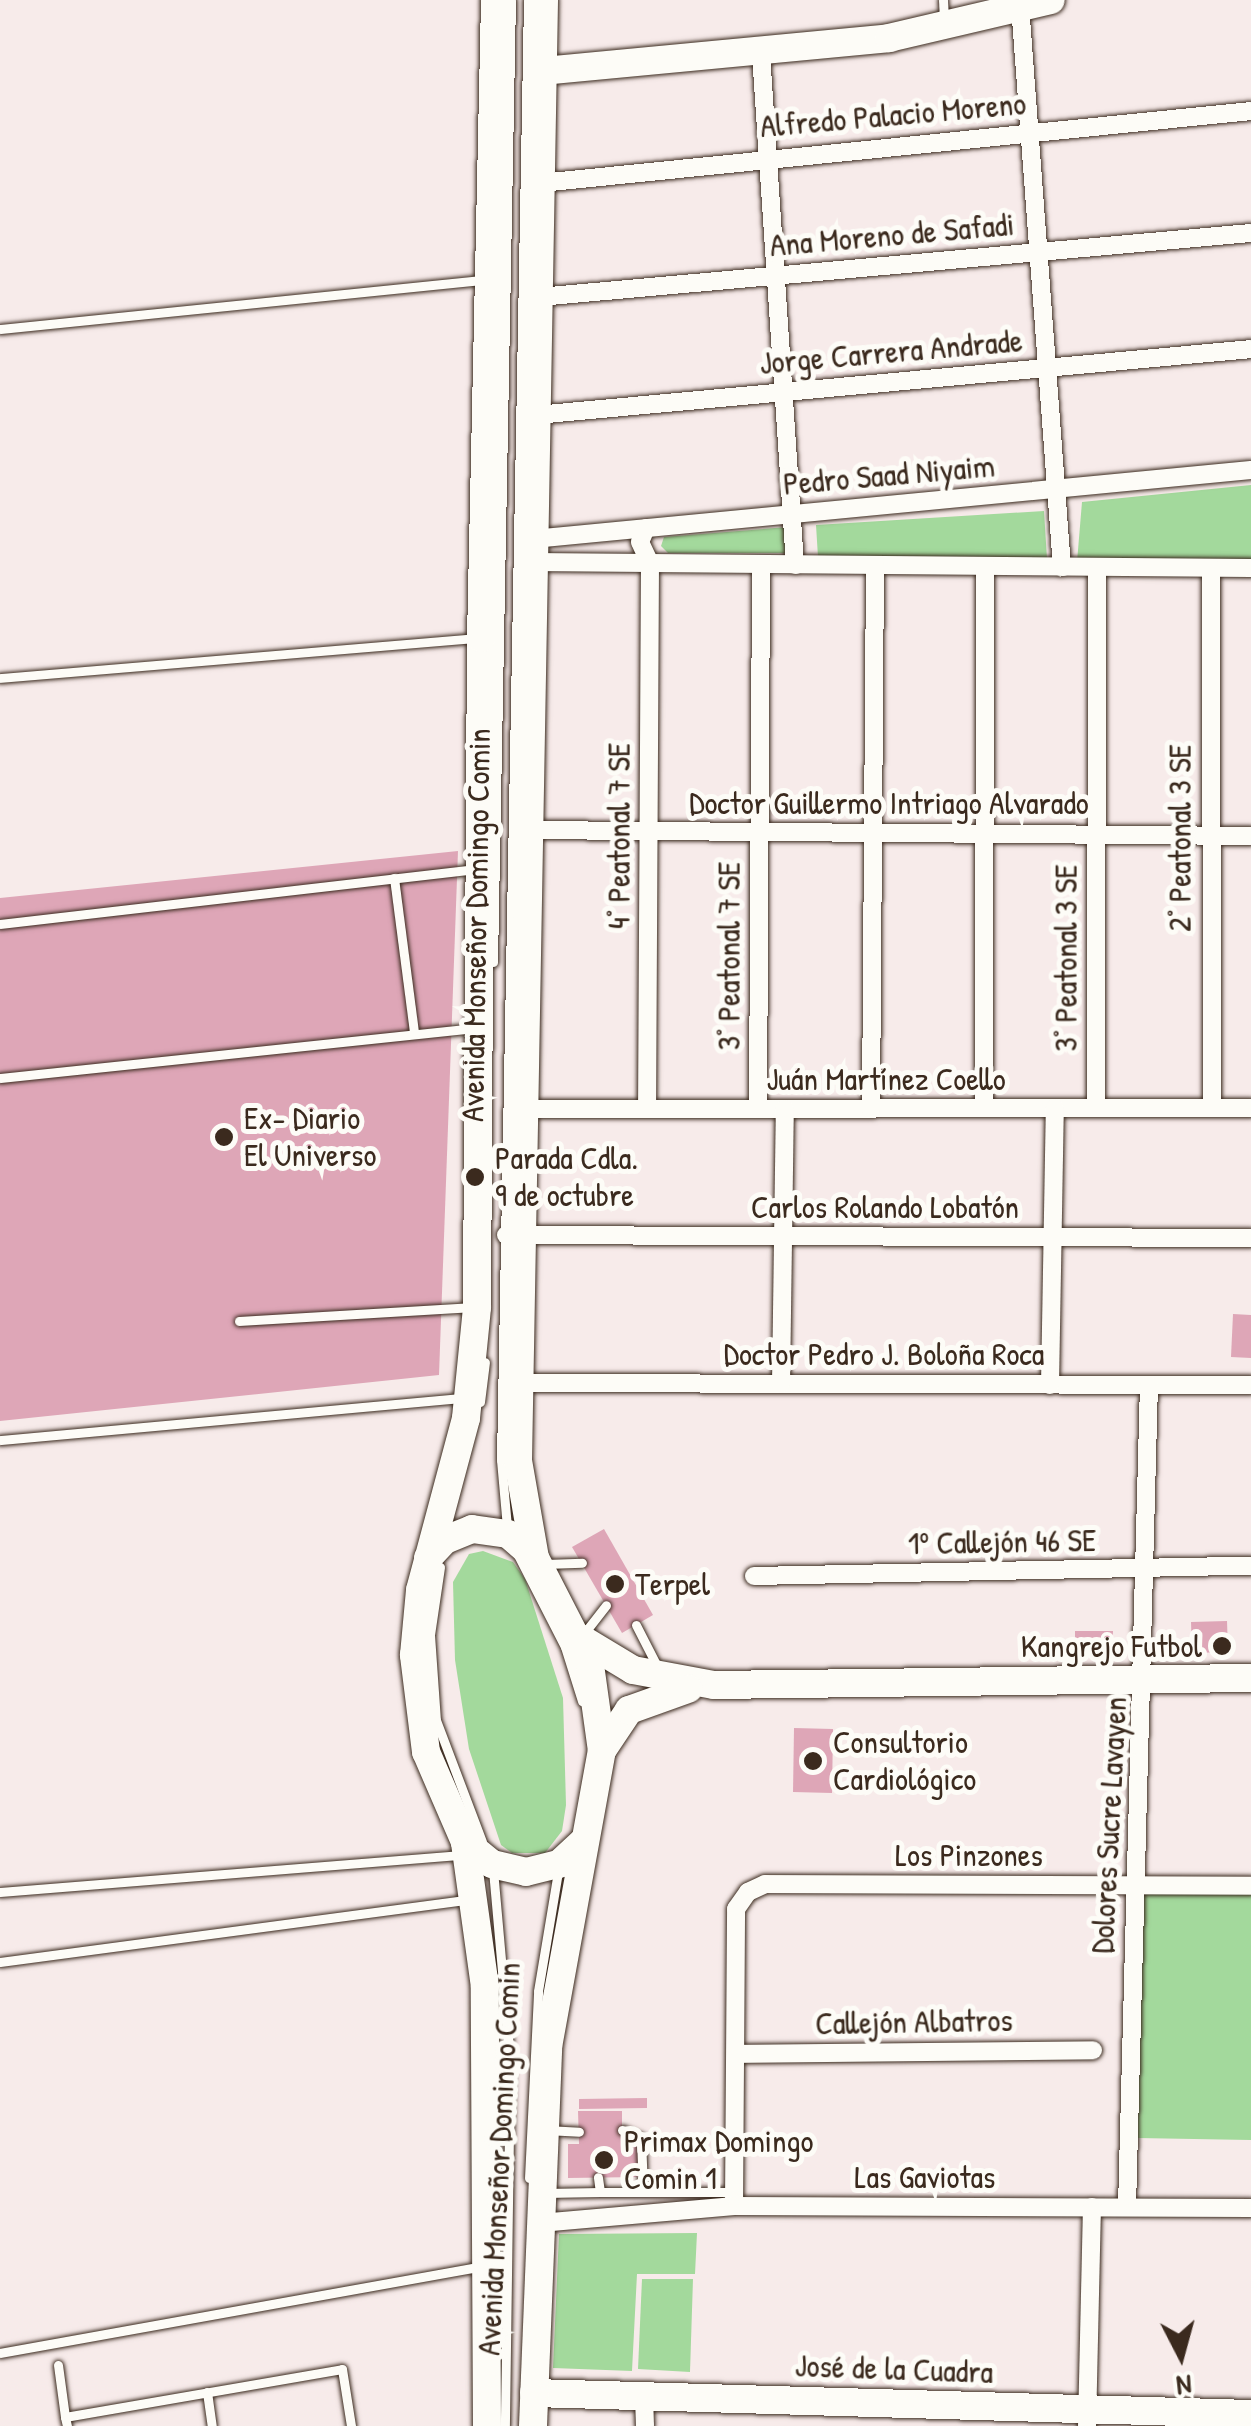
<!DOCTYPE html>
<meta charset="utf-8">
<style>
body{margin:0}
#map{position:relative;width:1251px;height:2426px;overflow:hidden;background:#f7ebea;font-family:"Patrick Hand",sans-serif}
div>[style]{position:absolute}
.green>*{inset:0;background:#a3d99c}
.building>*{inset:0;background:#dea6b7}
.roads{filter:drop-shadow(0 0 2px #3b2a1e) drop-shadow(0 0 2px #3b2a1e)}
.lane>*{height:9px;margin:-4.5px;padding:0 4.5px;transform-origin:4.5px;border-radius:4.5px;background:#fdfcf7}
.street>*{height:18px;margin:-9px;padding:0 9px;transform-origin:9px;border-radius:9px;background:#fdfcf7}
.secondary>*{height:28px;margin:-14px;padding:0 14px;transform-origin:14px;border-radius:14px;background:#fdfcf7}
.dots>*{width:28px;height:28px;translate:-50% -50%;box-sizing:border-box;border:5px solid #fdfcf7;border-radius:50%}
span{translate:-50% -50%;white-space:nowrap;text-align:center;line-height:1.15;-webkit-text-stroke:10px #fdfcf7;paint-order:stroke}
.street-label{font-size:32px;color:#3b2a1e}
.poi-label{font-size:32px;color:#3b2a1e}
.left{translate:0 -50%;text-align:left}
.right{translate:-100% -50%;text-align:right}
.north{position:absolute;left:1131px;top:2306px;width:100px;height:100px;-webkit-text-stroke:8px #fdfcf7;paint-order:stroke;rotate:174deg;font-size:28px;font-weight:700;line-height:40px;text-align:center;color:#3b2a1e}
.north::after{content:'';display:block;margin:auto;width:35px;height:45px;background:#3b2a1e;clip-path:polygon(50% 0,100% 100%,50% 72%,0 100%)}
</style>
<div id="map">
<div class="green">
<div style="clip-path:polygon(1251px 485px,1251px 562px,1077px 562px,1082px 502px)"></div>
<div style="clip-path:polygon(1044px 511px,1047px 559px,818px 557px,816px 525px)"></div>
<div style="clip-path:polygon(788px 527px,788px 553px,668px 553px,661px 546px,664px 537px)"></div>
<div style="clip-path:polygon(483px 1551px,513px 1562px,525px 1579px,563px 1698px,566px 1805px,562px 1831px,545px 1853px,512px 1853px,501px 1845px,469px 1749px,455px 1660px,453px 1582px,469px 1554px)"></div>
<div style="clip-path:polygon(1144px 1886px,1251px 1886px,1251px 2140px,1137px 2138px)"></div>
<div style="clip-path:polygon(697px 2233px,695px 2274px,637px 2274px,632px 2371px,553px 2368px,559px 2234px)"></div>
<div style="clip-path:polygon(642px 2279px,693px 2279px,690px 2372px,638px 2369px)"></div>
</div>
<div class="building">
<div style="clip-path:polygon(458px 851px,439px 1375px,0 1421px,0 898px)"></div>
<div style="clip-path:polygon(1233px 1314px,1251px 1315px,1251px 1358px,1231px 1357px)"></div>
<div style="clip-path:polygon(604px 1529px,653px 1615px,622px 1633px,572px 1547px)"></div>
<div style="clip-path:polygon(1227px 1621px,1228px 1652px,1192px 1653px,1191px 1622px)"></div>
<div style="clip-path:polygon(1075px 1631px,1113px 1631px,1112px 1656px,1075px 1656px)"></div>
<div style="clip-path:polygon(794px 1728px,833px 1729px,832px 1793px,793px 1792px)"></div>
<div style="clip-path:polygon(647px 2098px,647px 2108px,579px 2109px,579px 2099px)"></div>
<div style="clip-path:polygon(578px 2111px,622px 2111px,622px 2142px,640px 2142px,640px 2177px,568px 2178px,568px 2144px,579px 2144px)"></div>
</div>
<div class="roads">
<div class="lane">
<div style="left:943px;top:0;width:20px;rotate:87deg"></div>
<div style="left:0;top:329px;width:487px;rotate:-5.8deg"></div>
<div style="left:0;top:678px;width:478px;rotate:-4.8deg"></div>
<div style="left:394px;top:878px;width:154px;rotate:82.6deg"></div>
<div style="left:0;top:924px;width:477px;rotate:-6.6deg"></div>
<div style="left:493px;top:962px;width:962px;rotate:-88.93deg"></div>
<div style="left:0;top:1078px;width:478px;rotate:-6deg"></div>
<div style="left:239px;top:1321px;width:235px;rotate:-3.4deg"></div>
<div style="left:480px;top:1402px;width:40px;rotate:-82.9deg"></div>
<div style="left:0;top:1440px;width:464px;rotate:-5.2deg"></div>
<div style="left:507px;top:1527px;width:67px;rotate:-95.1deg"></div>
<div style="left:501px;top:1460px;width:1460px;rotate:-88.94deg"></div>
<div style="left:518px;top:1555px;width:103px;rotate:62.9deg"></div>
<div style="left:565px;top:1647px;width:57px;rotate:72.5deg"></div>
<div style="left:545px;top:1564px;width:37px;rotate:-2deg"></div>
<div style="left:440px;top:1567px;width:69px;rotate:98.4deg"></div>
<div style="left:430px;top:1635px;width:85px;rotate:86deg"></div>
<div style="left:436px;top:1720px;width:130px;rotate:69.3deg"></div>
<div style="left:636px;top:1625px;width:48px;rotate:62.9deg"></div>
<div style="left:582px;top:1636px;width:39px;rotate:-52deg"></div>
<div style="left:493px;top:1870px;width:191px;rotate:84.9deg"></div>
<div style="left:510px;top:2060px;width:366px;rotate:90.8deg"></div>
<div style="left:0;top:1892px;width:463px;rotate:-4.6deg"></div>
<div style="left:0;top:1962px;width:471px;rotate:-7.6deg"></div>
<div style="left:546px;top:2130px;width:33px;rotate:3deg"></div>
<div style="left:622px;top:2130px;width:21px;rotate:23deg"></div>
<div style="left:641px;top:2138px;width:53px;rotate:87.8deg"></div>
<div style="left:529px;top:2178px;width:187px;rotate:-87.2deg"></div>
<div style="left:538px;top:1991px;width:122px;rotate:-80.5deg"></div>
<div style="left:600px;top:2192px;width:134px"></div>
<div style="left:545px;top:2193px;width:55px;rotate:-1deg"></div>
<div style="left:600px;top:2192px;width:15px;rotate:-98deg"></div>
<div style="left:0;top:2353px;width:488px;rotate:-10.2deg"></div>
<div style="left:58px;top:2365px;width:52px;rotate:82.3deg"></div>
<div style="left:207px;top:2392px;width:34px;rotate:82deg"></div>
<div style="left:67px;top:2426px;width:9px;rotate:-103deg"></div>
<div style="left:65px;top:2417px;width:281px;rotate:-9.8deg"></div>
<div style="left:342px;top:2369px;width:58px;rotate:81deg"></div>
</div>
<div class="street">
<div style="left:1020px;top:5px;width:564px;rotate:85.73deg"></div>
<div style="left:761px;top:54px;width:512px;rotate:86.19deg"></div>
<div style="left:541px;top:183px;width:714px;rotate:-5.79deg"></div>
<div style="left:539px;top:297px;width:715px;rotate:-5.14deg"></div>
<div style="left:536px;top:415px;width:718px;rotate:-5.27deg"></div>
<div style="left:646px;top:528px;width:15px;rotate:113deg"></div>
<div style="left:640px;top:542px;width:23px;rotate:65deg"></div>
<div style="left:650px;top:563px;width:546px;rotate:90.31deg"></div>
<div style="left:533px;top:539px;width:721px;rotate:-5.49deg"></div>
<div style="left:531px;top:562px;width:720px;rotate:0.48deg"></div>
<div style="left:1211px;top:568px;width:540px;rotate:89.89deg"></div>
<div style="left:526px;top:830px;width:725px;rotate:0.47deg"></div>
<div style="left:984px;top:1108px;width:542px;rotate:-89.89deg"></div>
<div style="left:1096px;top:1108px;width:541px;rotate:-89.89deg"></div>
<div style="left:522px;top:1109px;width:729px;rotate:-0.08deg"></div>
<div style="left:758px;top:1109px;width:545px;rotate:-89.68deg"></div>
<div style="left:871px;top:1109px;width:544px;rotate:-89.58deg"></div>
<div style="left:506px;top:1235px;width:745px;rotate:0.23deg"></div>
<div style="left:518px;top:1383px;width:733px;rotate:0.16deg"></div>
<div style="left:781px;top:1384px;width:275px;rotate:-89.2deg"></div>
<div style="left:1050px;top:1385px;width:277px;rotate:-89deg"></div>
<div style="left:754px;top:1576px;width:497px;rotate:-1.2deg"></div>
<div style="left:736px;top:2054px;width:357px;rotate:-0.6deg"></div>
<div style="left:734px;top:2206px;width:297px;rotate:-89.6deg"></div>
<div style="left:736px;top:1909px;width:21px;rotate:-55deg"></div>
<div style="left:748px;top:1892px;width:19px;rotate:-25deg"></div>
<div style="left:765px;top:1884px;width:486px;rotate:0.2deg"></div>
<div style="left:1127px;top:2207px;width:822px;rotate:-88.47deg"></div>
<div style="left:540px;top:2223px;width:195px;rotate:-5deg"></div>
<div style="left:734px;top:2206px;width:517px;rotate:0.22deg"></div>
<div style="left:644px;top:2397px;width:29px;rotate:88deg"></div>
<div style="left:1087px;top:2426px;width:219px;rotate:-88.7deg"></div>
</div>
<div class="secondary">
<div style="left:542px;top:71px;width:349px;rotate:-5.4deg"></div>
<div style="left:889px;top:38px;width:166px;rotate:-13.2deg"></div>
<div style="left:428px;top:1558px;width:25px;rotate:-47deg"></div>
<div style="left:445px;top:1540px;width:29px;rotate:-22deg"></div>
<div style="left:472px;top:1529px;width:36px;rotate:8deg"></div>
<div style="left:508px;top:1534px;width:35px;rotate:41deg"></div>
<div style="left:580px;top:1638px;width:62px;rotate:31.1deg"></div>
<div style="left:633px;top:1670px;width:82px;rotate:10.5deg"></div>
<div style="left:714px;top:1685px;width:537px;rotate:-0.75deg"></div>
<div style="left:603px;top:1749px;width:47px;rotate:-56.3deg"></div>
<div style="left:629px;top:1710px;width:63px;rotate:-19.6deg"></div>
<div style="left:465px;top:1842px;width:35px;rotate:39deg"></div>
<div style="left:492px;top:1864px;width:35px;rotate:13deg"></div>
<div style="left:526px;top:1872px;width:34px;rotate:-14deg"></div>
<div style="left:559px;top:1864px;width:35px;rotate:-43deg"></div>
<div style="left:534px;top:2393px;width:717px;rotate:1.68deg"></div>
<div style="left:487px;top:2426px;width:439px;rotate:-90.3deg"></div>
<div style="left:485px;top:1987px;width:146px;rotate:-97.9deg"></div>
<div style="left:465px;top:1842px;width:98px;rotate:-113.4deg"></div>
<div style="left:426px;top:1752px;width:98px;rotate:-97.1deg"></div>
<div style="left:414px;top:1655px;width:65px;rotate:-84.7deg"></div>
<div style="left:420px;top:1590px;width:178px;rotate:-75deg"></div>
<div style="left:466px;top:1418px;width:112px;rotate:-84.3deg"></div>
<div style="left:477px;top:1307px;width:669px;rotate:-89.66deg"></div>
<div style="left:481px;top:638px;width:638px;rotate:-88.74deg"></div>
<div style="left:533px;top:2426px;width:379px;rotate:-87.7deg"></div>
<div style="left:548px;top:2047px;width:301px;rotate:-79.7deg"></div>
<div style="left:602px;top:1751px;width:87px;rotate:-97.9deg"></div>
<div style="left:590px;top:1665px;width:120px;rotate:-117.2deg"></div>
<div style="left:535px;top:1558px;width:98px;rotate:-99.9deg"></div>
<div style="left:518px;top:1461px;width:1461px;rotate:-88.98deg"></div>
</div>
</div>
<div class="dots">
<div style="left:224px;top:1137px;background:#3b2a1e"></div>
<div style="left:475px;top:1177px;background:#3b2a1e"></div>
<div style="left:615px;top:1584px;background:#3b2a1e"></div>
<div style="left:1222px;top:1646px;background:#3b2a1e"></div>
<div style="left:813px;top:1761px;background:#3b2a1e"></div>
<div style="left:604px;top:2160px;background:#3b2a1e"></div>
</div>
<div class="street-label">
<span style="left:893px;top:115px;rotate:-5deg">Alfredo Palacio Moreno</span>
<span style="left:892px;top:235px;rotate:-5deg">Ana Moreno de Safadi</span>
<span style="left:891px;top:352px;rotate:-5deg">Jorge Carrera Andrade</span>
<span style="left:889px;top:475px;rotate:-5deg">Pedro Saad Niyaim</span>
<span style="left:889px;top:803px">Doctor Guillermo Intriago Alvarado</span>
<span style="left:619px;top:836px;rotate:-90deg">4° Peatonal 7 SE</span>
<span style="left:1180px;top:838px;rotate:-90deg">2° Peatonal 3 SE</span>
<span style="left:476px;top:925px;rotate:-89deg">Avenida Monseñor Domingo Comin</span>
<span style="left:729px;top:956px;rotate:-90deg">3° Peatonal 7 SE</span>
<span style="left:1066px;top:958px;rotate:-90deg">3° Peatonal 3 SE</span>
<span style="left:886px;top:1079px">Juán Martínez Coello</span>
<span style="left:885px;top:1207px">Carlos Rolando Lobatón</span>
<span style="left:884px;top:1354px">Doctor Pedro J. Boloña Roca</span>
<span style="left:1002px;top:1542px;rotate:-1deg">1º Callejón 46 SE</span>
<span style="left:1109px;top:1825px;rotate:-87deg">Dolores Sucre Lavayen</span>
<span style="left:969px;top:1855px">Los Pinzones</span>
<span style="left:914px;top:2022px;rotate:-1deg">Callejón Albatros</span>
<span style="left:499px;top:2159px;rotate:-87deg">Avenida Monseñor Domingo Comin</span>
<span style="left:925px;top:2177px">Las Gaviotas</span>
<span style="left:894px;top:2369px;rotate:2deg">José de la Cuadra</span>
</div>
<div class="poi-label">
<span class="left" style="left:244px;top:1137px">Ex- Diario<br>El Universo</span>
<span class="left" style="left:495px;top:1177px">Parada Cdla.<br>9 de octubre</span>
<span class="left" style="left:635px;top:1584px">Terpel</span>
<span class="right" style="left:1202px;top:1646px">Kangrejo Futbol</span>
<span class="left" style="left:833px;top:1761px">Consultorio<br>Cardiológico</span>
<span class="left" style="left:624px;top:2160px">Primax Domingo<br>Comin 1</span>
</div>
<div class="north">N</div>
</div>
